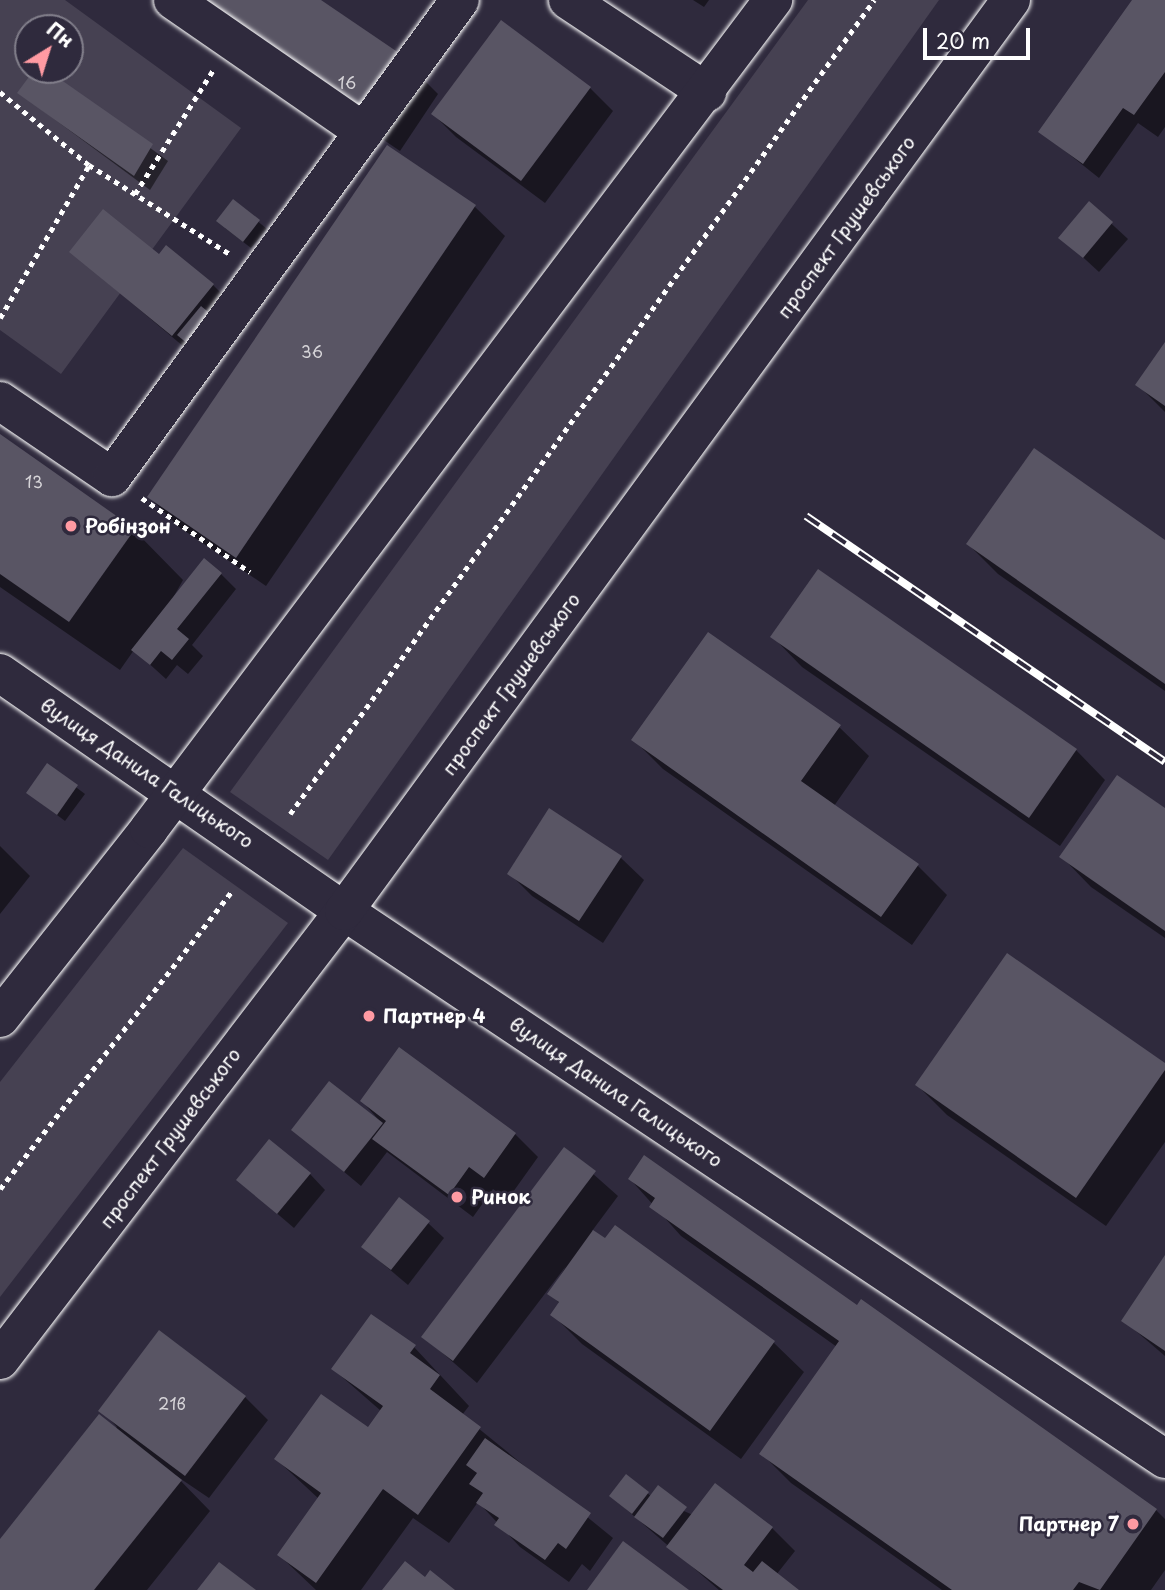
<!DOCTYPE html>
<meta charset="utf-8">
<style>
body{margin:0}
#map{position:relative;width:1165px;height:1590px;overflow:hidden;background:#2f2a3d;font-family:"Playpen Sans",sans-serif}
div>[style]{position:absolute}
.green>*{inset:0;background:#464152}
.shadow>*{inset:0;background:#0007}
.building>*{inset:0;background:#595564}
.path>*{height:4.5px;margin-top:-2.25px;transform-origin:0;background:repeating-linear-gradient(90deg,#fff 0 5px,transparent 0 10px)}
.roads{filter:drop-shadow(0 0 2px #fff) drop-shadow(0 0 2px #fff)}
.minor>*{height:38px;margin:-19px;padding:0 19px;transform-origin:19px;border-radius:19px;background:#2f2a3d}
.major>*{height:38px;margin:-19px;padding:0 19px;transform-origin:19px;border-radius:19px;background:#2f2a3d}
.rail>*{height:8px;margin-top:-4px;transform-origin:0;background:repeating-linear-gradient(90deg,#2f2a3d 0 16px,#fff 0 32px);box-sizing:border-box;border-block:2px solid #fff}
.dots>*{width:19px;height:19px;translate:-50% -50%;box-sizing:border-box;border:4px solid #2f2a3d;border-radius:50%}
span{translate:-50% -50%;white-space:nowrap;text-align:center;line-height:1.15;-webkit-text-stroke:5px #2f2a3d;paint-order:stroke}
.number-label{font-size:16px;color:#d6d4d8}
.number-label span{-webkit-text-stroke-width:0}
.street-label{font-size:19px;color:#fff}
.poi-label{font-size:19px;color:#fff;font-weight:700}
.left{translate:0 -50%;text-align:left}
.right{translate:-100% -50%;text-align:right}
.north{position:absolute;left:14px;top:14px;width:70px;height:70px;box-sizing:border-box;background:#2f2a3d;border:2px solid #827f8b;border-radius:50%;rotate:38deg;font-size:19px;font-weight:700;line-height:28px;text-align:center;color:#fff}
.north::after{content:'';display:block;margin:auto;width:24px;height:32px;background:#ff9aa2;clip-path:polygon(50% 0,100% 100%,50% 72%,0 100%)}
.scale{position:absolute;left:923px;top:28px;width:107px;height:32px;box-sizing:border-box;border:4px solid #fff;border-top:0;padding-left:9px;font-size:21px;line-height:24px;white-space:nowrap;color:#fff;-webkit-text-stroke:5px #2f2a3d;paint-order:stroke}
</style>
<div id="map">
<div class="green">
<div style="clip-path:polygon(evenodd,0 0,65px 0,241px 128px,61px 374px,0 330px,0 0,28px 28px,70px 28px,70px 70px,28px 70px,28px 28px)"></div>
<div style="clip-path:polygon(808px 0,939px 0,328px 860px,230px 792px)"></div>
<div style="clip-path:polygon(183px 848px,288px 923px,0 1297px,0 1082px)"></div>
</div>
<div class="shadow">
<div style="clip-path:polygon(177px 0,318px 0,398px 54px,438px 94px,400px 151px)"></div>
<div style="clip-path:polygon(693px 0,709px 0,704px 7px)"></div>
<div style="clip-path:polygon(1134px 0,1165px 0,1165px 127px,1158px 137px,1138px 123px,1099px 178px,1040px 131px)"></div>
<div style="clip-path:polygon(36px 70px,44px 70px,168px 161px,150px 190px,19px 93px)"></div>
<div style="clip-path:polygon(590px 88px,613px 111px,545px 203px,456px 137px,433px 114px)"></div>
<div style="clip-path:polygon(388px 147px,475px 207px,505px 236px,266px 586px,179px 527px,149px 497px)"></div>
<div style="clip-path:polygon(233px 201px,267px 229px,251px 248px,225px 228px)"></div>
<div style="clip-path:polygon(1089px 203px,1128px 239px,1099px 272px,1061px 237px)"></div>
<div style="clip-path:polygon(71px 252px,159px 256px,213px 285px,236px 308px,196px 357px)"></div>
<div style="clip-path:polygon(1165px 345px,1165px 412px,1138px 385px)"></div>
<div style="clip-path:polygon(0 436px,134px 530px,183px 580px,169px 605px,221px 574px,236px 589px,192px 645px,203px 656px,188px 674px,177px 665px,166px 679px,134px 650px,120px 670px,0 587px)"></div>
<div style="clip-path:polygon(1165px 542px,1165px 691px,998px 574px,968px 544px)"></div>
<div style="clip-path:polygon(773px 637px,1076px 750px,1105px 780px,1060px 846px,802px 667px)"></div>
<div style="clip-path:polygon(839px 727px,869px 756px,834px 806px,917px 865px,947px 895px,912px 945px,663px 769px,634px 740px)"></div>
<div style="clip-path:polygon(48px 766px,85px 794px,65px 821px,28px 793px)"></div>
<div style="clip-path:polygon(1165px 810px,1165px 938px,1091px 887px,1062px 857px)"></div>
<div style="clip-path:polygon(0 846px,30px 876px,0 914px)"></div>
<div style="clip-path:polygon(620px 857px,644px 880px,603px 943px,532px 896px,509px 873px)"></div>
<div style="clip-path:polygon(1165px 1066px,1165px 1142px,1106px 1226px,947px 1115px,917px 1085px)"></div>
<div style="clip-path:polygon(330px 1083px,383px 1125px,362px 1101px,515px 1134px,538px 1157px,508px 1199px,493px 1189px,473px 1217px,387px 1152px,361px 1186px,294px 1130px)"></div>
<div style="clip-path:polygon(565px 1149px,618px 1196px,592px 1231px,605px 1241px,615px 1227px,774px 1343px,804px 1372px,741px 1459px,582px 1344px,552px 1314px,560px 1304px,550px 1293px,566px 1266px,477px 1383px,423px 1336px)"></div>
<div style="clip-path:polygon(310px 1174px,325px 1190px,294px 1228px,238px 1180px)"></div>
<div style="clip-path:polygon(630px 1179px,857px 1308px,862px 1301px,1156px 1510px,1165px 1519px,1165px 1570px,1151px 1590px,942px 1590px,791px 1483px,762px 1454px,837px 1347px,681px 1236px)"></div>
<div style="clip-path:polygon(428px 1223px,444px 1238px,408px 1285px,363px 1247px)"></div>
<div style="clip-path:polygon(1165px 1258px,1165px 1356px,1123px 1320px)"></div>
<div style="clip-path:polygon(414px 1347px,469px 1406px,462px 1415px,613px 1538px,590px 1571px,582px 1564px,569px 1582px,520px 1547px,478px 1502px,449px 1543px,413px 1518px,361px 1590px,316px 1590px,279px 1555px,319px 1499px,276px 1459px,368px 1430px,381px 1411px,333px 1369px)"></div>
<div style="clip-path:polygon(245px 1397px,268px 1420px,209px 1498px,175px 1475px,210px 1511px,147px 1590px,0 1590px,0 1542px,117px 1427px,101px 1410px)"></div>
<div style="clip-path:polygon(626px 1476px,652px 1497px,693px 1515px,772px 1528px,795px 1551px,776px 1575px,796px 1590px,719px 1590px,611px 1496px)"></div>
</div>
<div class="building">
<div style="clip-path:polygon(193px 0,321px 0,399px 53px,359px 112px)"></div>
<div style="clip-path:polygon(1132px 0,1165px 0,1165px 72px,1134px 115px,1123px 108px,1083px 164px,1038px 132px)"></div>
<div style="clip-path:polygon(501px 20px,591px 87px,521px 181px,431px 114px)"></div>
<div style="clip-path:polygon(34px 70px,47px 70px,153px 144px,134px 176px,17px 93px)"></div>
<div style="clip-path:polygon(387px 145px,476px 205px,236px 558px,147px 497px)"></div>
<div style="clip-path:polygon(233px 199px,260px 220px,243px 242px,216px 221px)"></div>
<div style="clip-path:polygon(1089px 201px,1113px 222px,1083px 258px,1058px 238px)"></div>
<div style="clip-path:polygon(103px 209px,159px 254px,166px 245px,214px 284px,172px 336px,69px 252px)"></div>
<div style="clip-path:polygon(201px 306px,218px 320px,194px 349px,177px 335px)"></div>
<div style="clip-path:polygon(1165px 342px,1165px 406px,1135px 385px)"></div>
<div style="clip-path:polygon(0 434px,135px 529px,69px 622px,0 574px)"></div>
<div style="clip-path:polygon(1034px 448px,1165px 540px,1165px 684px,966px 544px)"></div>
<div style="clip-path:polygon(204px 558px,222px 573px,177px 629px,189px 639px,172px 660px,161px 651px,150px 665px,131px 650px)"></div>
<div style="clip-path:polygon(818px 569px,1077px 749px,1029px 818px,770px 637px)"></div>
<div style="clip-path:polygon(708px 632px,841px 725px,801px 781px,919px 864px,881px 917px,631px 740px)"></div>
<div style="clip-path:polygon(47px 763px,78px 785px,57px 815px,26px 793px)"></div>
<div style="clip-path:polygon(1117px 775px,1165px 808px,1165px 931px,1059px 857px)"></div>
<div style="clip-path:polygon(549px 808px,622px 856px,579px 921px,507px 874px)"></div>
<div style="clip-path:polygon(1007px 953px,1165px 1063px,1165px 1070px,1076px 1198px,915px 1085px)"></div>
<div style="clip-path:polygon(399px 1047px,516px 1133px,484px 1178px,469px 1167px,449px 1195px,372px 1139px,386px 1121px,360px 1101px)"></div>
<div style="clip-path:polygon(329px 1081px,383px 1123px,344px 1172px,291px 1130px)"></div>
<div style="clip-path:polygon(269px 1139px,311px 1173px,277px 1214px,236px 1180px)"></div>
<div style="clip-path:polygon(564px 1147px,596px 1171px,453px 1361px,421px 1337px)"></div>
<div style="clip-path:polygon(644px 1155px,857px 1305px,861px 1299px,1157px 1509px,1100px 1590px,1079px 1582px,1073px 1590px,952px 1590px,759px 1454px,839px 1341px,649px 1207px,655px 1198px,628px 1179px)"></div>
<div style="clip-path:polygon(399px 1197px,430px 1221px,391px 1270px,361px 1247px)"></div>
<div style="clip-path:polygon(615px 1225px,775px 1341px,710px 1431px,550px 1315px,559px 1302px,547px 1294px,593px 1230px,605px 1238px)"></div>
<div style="clip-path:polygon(1165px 1255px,1165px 1351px,1121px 1321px)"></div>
<div style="clip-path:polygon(371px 1314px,416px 1345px,410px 1353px,440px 1375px,430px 1389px,481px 1427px,418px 1515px,383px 1489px,316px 1583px,277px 1555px,321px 1493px,274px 1459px,321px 1394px,368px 1427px,383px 1406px,331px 1369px)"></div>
<div style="clip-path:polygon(159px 1330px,246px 1396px,185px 1476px,98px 1411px)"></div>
<div style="clip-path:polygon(99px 1414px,182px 1480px,94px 1590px,0 1590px,0 1539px)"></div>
<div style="clip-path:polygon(485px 1438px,591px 1513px,566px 1549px,558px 1543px,545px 1560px,494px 1525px,499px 1518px,476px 1503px,483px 1493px,469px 1484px,477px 1473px,466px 1465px)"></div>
<div style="clip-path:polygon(626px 1474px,649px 1492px,632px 1514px,609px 1496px)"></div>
<div style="clip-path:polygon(715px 1483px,773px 1527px,744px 1565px,753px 1572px,762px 1561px,799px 1590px,723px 1590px,666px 1547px)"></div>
<div style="clip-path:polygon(658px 1485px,687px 1507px,663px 1538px,634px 1517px)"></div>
<div style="clip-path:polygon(623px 1541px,689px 1590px,587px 1590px)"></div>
<div style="clip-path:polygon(405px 1561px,425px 1577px,430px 1570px,455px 1590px,382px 1590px)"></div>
<div style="clip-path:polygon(219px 1562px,256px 1590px,197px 1590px)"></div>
</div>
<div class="path">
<div style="left:0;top:92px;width:115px;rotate:39.4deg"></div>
<div style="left:135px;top:194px;width:146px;rotate:-57.8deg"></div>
<div style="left:0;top:318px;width:177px;rotate:-59.8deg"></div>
<div style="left:89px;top:165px;width:167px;rotate:32.3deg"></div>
<div style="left:142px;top:498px;width:131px;rotate:34.4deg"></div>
<div style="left:290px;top:814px;width:1002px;rotate:-54.34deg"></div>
<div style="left:0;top:1189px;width:378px;rotate:-52.1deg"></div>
</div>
<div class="roads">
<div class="minor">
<div style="left:173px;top:0;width:232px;rotate:34.6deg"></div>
<div style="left:568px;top:0;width:167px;rotate:33.5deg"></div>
<div style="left:0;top:401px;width:135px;rotate:34.2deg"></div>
<div style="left:112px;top:477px;width:590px;rotate:-53.89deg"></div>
<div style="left:0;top:673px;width:418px;rotate:34.7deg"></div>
<div style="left:344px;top:911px;width:987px;rotate:33.72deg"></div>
</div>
<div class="major">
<div style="left:0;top:1018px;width:241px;rotate:-51.7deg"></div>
<div style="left:149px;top:829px;width:1038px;rotate:-53.03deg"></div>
<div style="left:0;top:1360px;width:566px;rotate:-52.54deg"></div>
<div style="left:344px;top:911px;width:1129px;rotate:-53.79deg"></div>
</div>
</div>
<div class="rail">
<div style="left:806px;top:516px;width:435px;rotate:34.4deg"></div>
</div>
<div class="dots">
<div style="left:71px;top:526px;background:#ff9aa2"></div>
<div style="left:369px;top:1016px;background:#ff9aa2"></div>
<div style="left:457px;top:1197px;background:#ff9aa2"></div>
<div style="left:1133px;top:1524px;background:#ff9aa2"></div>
</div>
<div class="number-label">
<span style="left:347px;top:82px">16</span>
<span style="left:312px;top:351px">36</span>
<span style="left:34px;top:481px">13</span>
<span style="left:172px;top:1403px">21в</span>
</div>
<div class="street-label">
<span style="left:846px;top:227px;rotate:-54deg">проспект Грушевського</span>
<span style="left:511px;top:684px;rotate:-54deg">проспект Грушевського</span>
<span style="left:147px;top:773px;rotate:34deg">вулиця Данила Галицького</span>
<span style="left:616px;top:1092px;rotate:34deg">вулиця Данила Галицького</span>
<span style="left:170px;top:1138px;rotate:-53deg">проспект Грушевського</span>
</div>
<div class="poi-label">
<span class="left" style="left:85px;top:526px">Робінзон</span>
<span class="left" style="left:383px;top:1016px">Партнер 4</span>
<span class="left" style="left:471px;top:1197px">Ринок</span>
<span class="right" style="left:1119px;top:1524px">Партнер 7</span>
</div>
<div class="north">Пн</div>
<div class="scale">20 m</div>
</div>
